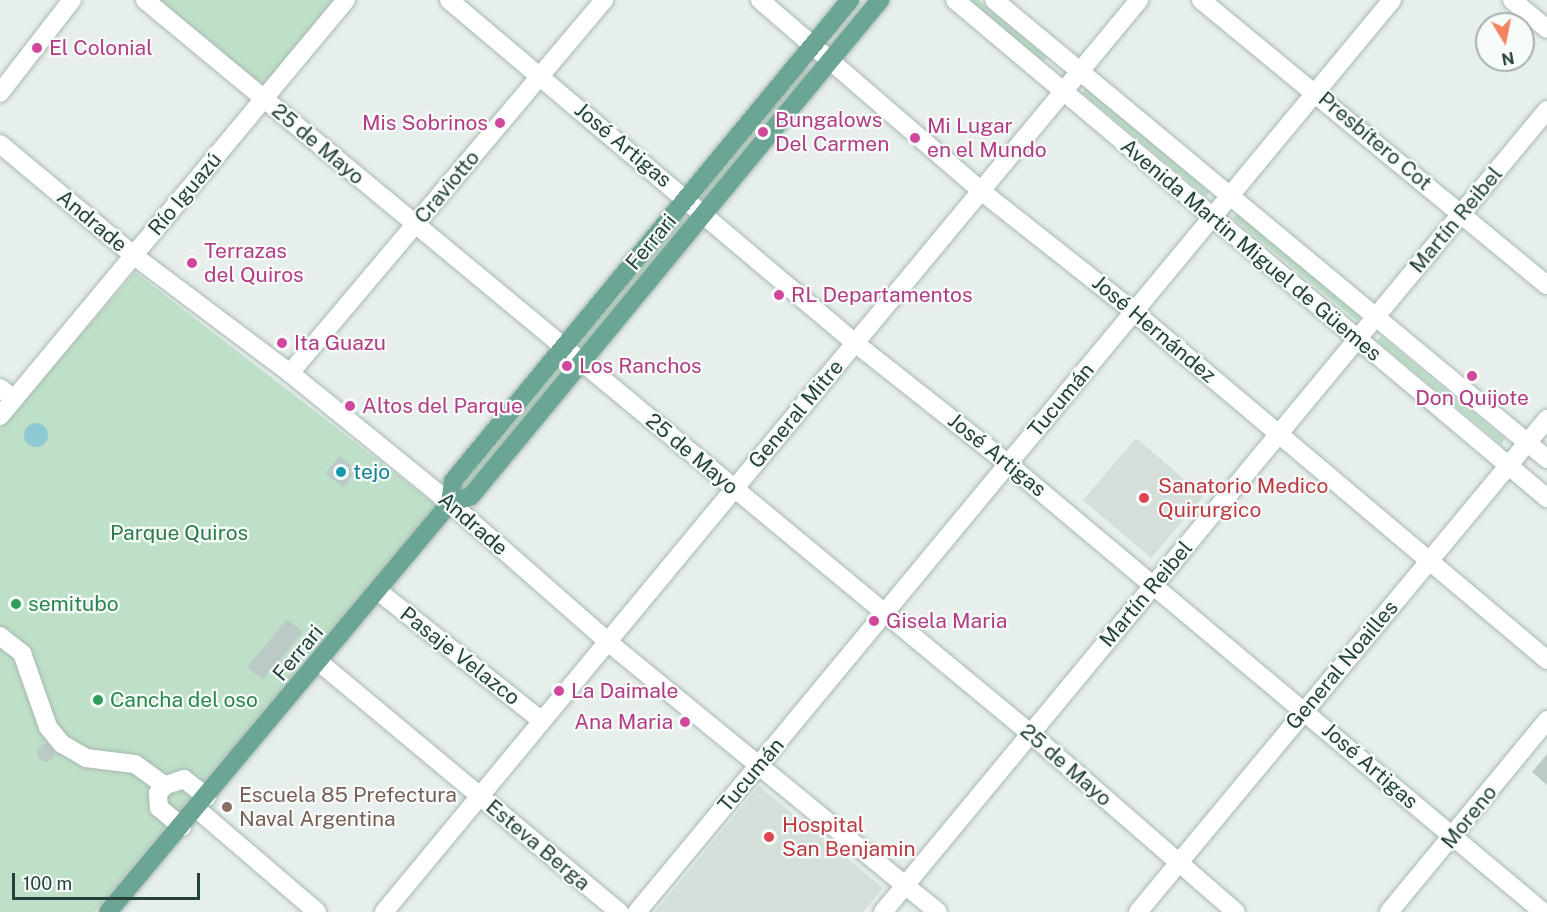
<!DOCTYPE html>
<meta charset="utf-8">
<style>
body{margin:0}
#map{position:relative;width:1547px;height:912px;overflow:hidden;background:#e6efeb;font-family:"Public Sans",sans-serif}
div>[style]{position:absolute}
.built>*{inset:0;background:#d4dfda}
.green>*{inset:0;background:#bfe0c8}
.water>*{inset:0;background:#8ec9d4}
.round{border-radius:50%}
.building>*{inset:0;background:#bbcac4}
.roads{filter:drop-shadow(0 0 2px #a8b8b2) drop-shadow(0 0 2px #a8b8b2)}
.minor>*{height:18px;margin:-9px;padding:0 9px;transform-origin:9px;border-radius:9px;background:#fff}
.major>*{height:18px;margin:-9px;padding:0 9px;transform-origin:9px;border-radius:9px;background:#6aa596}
.dots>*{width:16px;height:16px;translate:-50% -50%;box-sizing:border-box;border:3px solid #f7fbf9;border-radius:50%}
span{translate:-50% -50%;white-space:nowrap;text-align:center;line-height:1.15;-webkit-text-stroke:4.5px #f7fbf9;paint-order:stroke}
.hotel-label{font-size:21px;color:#b23c85}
.left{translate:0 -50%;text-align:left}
.right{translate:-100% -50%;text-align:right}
.street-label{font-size:21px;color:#24423a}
.culture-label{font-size:21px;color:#0d838f}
.health-label{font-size:21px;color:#be3a42}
.park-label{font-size:21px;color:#2d7a4b}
.leisure-label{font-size:21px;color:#27864d}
.education-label{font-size:21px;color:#785e54}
.north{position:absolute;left:1475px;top:12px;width:60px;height:60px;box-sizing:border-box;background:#f7fbf9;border:2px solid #a3b1ad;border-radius:50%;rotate:170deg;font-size:16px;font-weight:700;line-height:24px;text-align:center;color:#24423a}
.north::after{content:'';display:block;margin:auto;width:21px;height:27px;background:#f4845f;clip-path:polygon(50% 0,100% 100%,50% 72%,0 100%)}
.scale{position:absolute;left:12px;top:873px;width:188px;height:27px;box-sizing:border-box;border:3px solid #24423a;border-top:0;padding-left:8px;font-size:18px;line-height:21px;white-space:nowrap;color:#24423a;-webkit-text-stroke:4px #f7fbf9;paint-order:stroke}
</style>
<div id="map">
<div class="built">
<div style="clip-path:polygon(1136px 438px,1204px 496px,1151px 558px,1083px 500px)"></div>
<div style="clip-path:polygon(759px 786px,883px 888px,863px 912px,655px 912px)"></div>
</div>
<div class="green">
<div style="clip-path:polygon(156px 0,337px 0,263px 88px)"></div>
<div style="clip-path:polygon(968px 0,979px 0,1047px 57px,1042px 63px)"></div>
<div style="clip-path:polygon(804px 66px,812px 72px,705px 202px,697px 195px)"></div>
<div style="clip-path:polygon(1086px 88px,1210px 191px,1206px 196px,1082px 93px)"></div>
<div style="clip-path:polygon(1238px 212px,1362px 315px,1357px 321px,1233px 218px)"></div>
<div style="clip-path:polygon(679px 215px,686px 221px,579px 351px,572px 345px)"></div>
<div style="clip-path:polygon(135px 272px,436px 505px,94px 912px,0 912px,0 428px)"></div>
<div style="clip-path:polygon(1381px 336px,1505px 439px,1501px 444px,1377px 341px)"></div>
<div style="clip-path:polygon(558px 362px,566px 369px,459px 499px,451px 492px)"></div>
</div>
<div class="water">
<div class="round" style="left:24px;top:423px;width:24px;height:24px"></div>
</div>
<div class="building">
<div style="clip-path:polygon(340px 456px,357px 470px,343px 488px,325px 473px)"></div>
<div style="clip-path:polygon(287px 619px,303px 632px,263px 680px,247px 667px)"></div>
<div class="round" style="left:37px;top:744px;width:18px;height:18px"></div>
<div style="clip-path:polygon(1547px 754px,1547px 785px,1532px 772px)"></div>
</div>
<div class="roads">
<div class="minor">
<div style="left:145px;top:0;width:1151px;rotate:39.64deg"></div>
<div style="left:1031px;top:734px;width:271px;rotate:41deg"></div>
<div style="left:449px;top:0;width:531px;rotate:40.19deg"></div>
<div style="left:855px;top:343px;width:195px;rotate:38.3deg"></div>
<div style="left:1008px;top:464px;width:698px;rotate:39.94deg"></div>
<div style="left:760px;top:0;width:292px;rotate:40.8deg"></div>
<div style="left:981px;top:191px;width:195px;rotate:38.3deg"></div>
<div style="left:1134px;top:312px;width:540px;rotate:40.12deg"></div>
<div style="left:955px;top:0;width:774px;rotate:40.07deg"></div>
<div style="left:994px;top:0;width:719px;rotate:39.69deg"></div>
<div style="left:1201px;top:0;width:448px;rotate:39.5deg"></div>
<div style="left:1512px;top:0;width:45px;rotate:39.6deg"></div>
<div style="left:0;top:93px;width:118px;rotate:-52.3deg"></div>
<div style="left:0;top:144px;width:173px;rotate:39.8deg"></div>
<div style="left:133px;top:255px;width:196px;rotate:36.9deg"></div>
<div style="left:290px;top:373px;width:206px;rotate:39.1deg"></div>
<div style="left:450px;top:503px;width:210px;rotate:41.3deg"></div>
<div style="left:608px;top:642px;width:426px;rotate:39.3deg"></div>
<div style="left:290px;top:373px;width:488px;rotate:-49.9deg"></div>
<div style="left:0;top:388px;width:18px;rotate:38deg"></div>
<div style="left:0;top:416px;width:541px;rotate:-50.25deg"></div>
<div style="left:378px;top:591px;width:209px;rotate:38.4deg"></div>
<div style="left:0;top:636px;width:28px;rotate:38deg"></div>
<div style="left:22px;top:653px;width:78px;rotate:70.6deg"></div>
<div style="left:48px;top:727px;width:22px;rotate:51deg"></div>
<div style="left:62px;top:744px;width:28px;rotate:30deg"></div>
<div style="left:86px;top:758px;width:49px;rotate:7deg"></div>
<div style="left:135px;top:764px;width:37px;rotate:36deg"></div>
<div style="left:319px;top:662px;width:391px;rotate:39.8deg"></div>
<div style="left:197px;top:809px;width:158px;rotate:40.6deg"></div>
<div style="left:182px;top:827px;width:30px;rotate:-140deg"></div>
<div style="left:159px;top:808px;width:15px;rotate:-94deg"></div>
<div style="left:158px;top:793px;width:11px;rotate:-45deg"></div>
<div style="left:166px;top:785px;width:19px;rotate:-18deg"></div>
<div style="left:184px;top:779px;width:29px;rotate:38deg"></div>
<div style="left:384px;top:912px;width:1184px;rotate:-50.38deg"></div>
<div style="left:637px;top:912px;width:1184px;rotate:-50.38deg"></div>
<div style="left:883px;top:912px;width:1041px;rotate:-50.38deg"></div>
<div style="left:1138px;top:912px;width:641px;rotate:-50.32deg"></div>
<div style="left:1389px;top:912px;width:249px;rotate:-50.5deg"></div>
</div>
<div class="major">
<div style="left:450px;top:503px;width:22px;rotate:-18deg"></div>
<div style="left:471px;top:496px;width:643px;rotate:-50.49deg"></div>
<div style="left:108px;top:912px;width:533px;rotate:-50.1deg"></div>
<div style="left:450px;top:503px;width:22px;rotate:-82deg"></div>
<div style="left:453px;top:481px;width:624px;rotate:-50.46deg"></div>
</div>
</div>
<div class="dots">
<div style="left:37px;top:48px;background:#d1479c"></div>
<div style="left:500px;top:123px;background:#d1479c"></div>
<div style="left:763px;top:132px;background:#d1479c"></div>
<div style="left:915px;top:138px;background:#d1479c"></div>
<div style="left:192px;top:263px;background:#d1479c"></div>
<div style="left:779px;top:295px;background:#d1479c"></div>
<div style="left:282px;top:343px;background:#d1479c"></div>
<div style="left:567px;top:366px;background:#d1479c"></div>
<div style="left:1472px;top:376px;background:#d1479c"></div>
<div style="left:350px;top:406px;background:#d1479c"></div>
<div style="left:341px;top:472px;background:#0f9aa8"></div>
<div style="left:1144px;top:498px;background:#e0444e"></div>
<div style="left:16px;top:604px;background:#2e9e5b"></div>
<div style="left:874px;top:621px;background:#d1479c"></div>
<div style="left:559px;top:691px;background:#d1479c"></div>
<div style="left:98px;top:700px;background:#2e9e5b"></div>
<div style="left:685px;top:722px;background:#d1479c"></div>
<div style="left:227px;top:807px;background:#8d6e63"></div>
<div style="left:769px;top:837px;background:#e0444e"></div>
</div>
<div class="hotel-label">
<span class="left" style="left:49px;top:48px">El Colonial</span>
<span class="left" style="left:775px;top:132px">Bungalows<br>Del Carmen</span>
<span class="right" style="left:488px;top:123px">Mis Sobrinos</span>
<span class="left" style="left:927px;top:138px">Mi Lugar<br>en el Mundo</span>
<span class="left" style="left:204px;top:263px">Terrazas<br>del Quiros</span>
<span class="left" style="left:791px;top:295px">RL Departamentos</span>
<span class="left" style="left:294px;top:343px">Ita Guazu</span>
<span class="left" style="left:579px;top:366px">Los Ranchos</span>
<span style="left:1472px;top:398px">Don Quijote</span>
<span class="left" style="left:362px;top:406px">Altos del Parque</span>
<span class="left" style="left:886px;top:621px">Gisela Maria</span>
<span class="left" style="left:571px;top:691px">La Daimale</span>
<span class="right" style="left:673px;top:722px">Ana Maria</span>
</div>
<div class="street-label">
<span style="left:1375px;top:141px;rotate:40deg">Presbítero Cot</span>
<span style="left:318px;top:144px;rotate:40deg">25 de Mayo</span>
<span style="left:623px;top:145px;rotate:40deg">José Artigas</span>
<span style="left:447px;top:187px;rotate:-50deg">Craviotto</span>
<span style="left:185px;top:194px;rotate:-50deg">Río Iguazú</span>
<span style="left:1456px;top:220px;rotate:-50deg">Martín Reibel</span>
<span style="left:92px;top:221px;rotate:40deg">Andrade</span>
<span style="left:651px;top:242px;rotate:-50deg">Ferrari</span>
<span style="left:1251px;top:250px;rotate:40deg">Avenida Martin Miguel de Güemes</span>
<span style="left:1154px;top:329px;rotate:40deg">José Hernández</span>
<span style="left:1061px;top:400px;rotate:-50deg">Tucumán</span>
<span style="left:796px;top:414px;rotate:-50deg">General Mitre</span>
<span style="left:692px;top:454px;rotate:40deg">25 de Mayo</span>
<span style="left:997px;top:455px;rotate:39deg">José Artigas</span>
<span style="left:473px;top:524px;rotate:41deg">Andrade</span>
<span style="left:1146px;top:594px;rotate:-50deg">Martín Reibel</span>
<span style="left:298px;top:653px;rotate:-50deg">Ferrari</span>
<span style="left:460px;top:656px;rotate:38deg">Pasaje Velazco</span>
<span style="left:1342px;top:665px;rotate:-50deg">General Noailles</span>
<span style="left:1066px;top:765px;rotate:41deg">25 de Mayo</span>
<span style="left:1370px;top:766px;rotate:41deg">José Artigas</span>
<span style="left:751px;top:775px;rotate:-50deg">Tucumán</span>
<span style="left:1469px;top:817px;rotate:-51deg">Moreno</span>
<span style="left:538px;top:845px;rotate:40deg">Esteva Berga</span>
</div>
<div class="culture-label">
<span class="left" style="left:353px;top:472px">tejo</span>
</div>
<div class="health-label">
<span class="left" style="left:1158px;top:498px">Sanatorio Medico<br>Quirurgico</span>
<span class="left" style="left:782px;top:837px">Hospital<br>San Benjamin</span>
</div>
<div class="park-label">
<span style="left:179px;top:533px">Parque Quiros</span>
</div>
<div class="leisure-label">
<span class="left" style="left:28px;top:604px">semitubo</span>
<span class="left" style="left:110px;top:700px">Cancha del oso</span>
</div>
<div class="education-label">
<span class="left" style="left:239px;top:807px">Escuela 85 Prefectura<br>Naval Argentina</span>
</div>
<div class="north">N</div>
<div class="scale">100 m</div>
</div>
